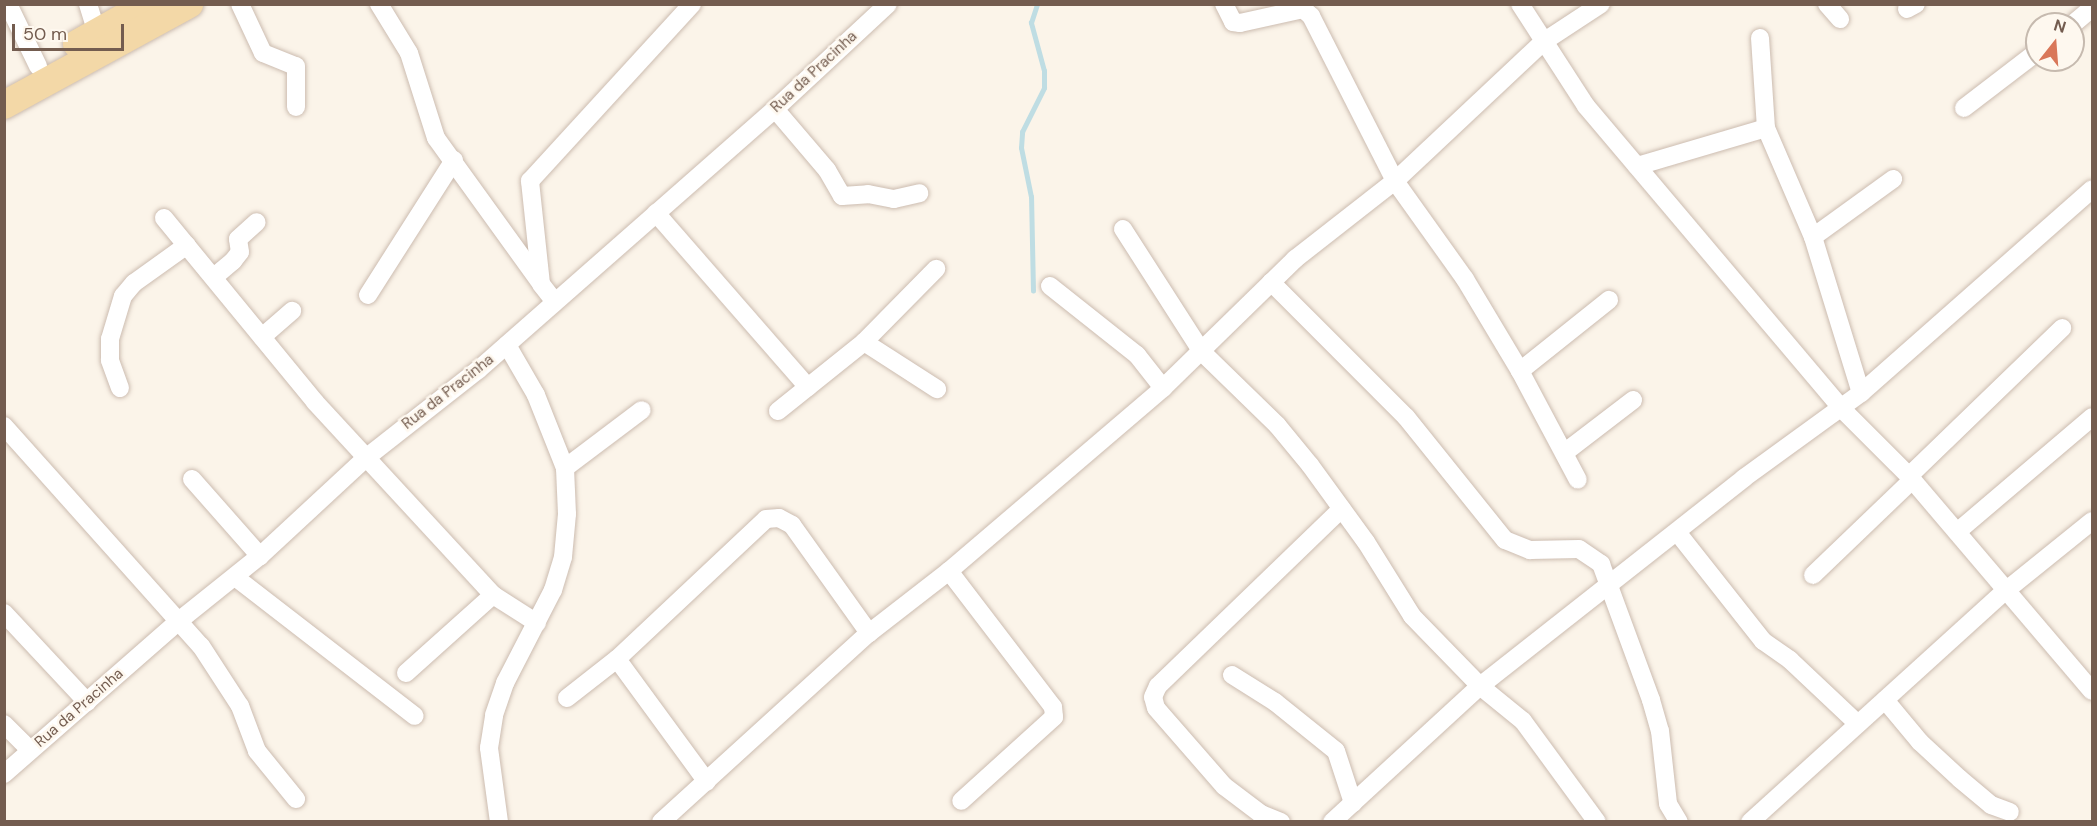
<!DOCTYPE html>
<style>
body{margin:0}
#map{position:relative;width:2097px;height:826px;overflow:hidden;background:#fbf4e9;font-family:"DM Sans",sans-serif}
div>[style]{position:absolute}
.stream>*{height:4.5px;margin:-2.25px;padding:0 2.25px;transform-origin:2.25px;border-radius:2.25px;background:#bfdde3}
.roads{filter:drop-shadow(0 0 2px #ccbcb0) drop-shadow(0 0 2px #ccbcb0)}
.street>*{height:18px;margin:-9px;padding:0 9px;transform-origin:9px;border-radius:9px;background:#fff}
.primary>*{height:28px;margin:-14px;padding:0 14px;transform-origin:14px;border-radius:14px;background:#f3d8a7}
span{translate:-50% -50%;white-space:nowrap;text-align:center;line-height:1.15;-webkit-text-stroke:5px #fef8ef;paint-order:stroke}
.street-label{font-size:15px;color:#735c4f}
.frame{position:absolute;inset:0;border:6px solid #735c4f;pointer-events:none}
.north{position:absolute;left:2025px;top:12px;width:60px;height:60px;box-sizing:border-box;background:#fef8ef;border:2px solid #c6baaf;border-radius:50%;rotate:17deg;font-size:16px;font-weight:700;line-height:24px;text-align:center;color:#735c4f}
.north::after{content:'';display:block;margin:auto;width:21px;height:27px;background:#d97759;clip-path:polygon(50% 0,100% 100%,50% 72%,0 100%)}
.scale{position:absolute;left:12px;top:24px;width:112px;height:27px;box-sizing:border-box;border:3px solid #735c4f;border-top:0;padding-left:8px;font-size:18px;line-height:21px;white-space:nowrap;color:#735c4f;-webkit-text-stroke:4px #fef8ef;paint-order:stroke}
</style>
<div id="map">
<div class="stream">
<div style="left:1033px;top:291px;width:94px;rotate:-91.2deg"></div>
<div style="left:1031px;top:197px;width:50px;rotate:-101.5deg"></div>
<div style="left:1021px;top:148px;width:16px;rotate:-86deg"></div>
<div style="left:1022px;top:132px;width:49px;rotate:-63.4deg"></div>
<div style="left:1044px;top:88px;width:17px;rotate:-90deg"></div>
<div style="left:1044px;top:71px;width:50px;rotate:-105.2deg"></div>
<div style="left:1031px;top:23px;width:20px;rotate:-72deg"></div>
</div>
<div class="roads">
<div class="street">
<div style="left:8px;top:4px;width:69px;rotate:64.2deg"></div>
<div style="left:88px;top:4px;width:30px;rotate:73deg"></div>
<div style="left:240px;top:4px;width:54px;rotate:64.9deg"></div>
<div style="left:263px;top:53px;width:35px;rotate:22deg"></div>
<div style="left:296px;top:66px;width:41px;rotate:90deg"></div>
<div style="left:379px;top:4px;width:57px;rotate:58.5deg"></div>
<div style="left:409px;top:53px;width:89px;rotate:72.4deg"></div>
<div style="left:436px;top:138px;width:176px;rotate:54.2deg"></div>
<div style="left:1224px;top:4px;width:20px;rotate:63deg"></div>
<div style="left:1233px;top:22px;width:7px;rotate:8deg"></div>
<div style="left:1240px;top:23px;width:65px;rotate:-12.5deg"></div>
<div style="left:1303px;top:9px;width:11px;rotate:41deg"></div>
<div style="left:1311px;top:16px;width:185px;rotate:63deg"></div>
<div style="left:1395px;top:181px;width:120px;rotate:54.5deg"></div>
<div style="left:1465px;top:279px;width:107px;rotate:59.1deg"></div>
<div style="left:1520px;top:371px;width:123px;rotate:62deg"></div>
<div style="left:1520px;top:4px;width:121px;rotate:57.1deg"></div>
<div style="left:1586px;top:106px;width:394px;rotate:49.8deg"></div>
<div style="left:1840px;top:407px;width:98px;rotate:45deg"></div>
<div style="left:1909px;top:476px;width:282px;rotate:49.6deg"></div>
<div style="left:1827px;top:4px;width:20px;rotate:49deg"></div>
<div style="left:1907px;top:9px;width:10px;rotate:-29deg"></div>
<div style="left:2073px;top:24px;width:25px;rotate:-40deg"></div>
<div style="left:1760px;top:38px;width:90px;rotate:86.2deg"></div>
<div style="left:1766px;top:128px;width:119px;rotate:66.7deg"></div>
<div style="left:1813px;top:237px;width:163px;rotate:72.9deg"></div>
<div style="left:1964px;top:108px;width:92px;rotate:-37.5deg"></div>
<div style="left:775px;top:109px;width:80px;rotate:49.6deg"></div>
<div style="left:827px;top:170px;width:30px;rotate:60deg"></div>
<div style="left:842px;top:196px;width:26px;rotate:-4deg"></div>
<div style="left:868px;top:194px;width:26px;rotate:11deg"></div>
<div style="left:894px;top:199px;width:26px;rotate:-13deg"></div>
<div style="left:1637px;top:166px;width:134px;rotate:-16.4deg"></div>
<div style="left:656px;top:213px;width:231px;rotate:48.9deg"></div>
<div style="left:164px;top:218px;width:238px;rotate:50.6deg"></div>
<div style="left:315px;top:402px;width:263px;rotate:47.3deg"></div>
<div style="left:493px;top:595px;width:52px;rotate:32.5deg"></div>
<div style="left:1123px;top:229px;width:146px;rotate:57.3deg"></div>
<div style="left:1202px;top:352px;width:105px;rotate:44.2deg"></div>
<div style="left:1277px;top:425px;width:52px;rotate:50.5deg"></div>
<div style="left:1310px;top:465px;width:95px;rotate:54deg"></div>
<div style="left:1366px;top:542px;width:87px;rotate:58.1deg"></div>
<div style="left:1412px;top:616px;width:98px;rotate:45.8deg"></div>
<div style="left:1480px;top:686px;width:55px;rotate:39.1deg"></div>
<div style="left:1523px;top:721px;width:125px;rotate:53.8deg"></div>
<div style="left:1813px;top:237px;width:99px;rotate:-35.9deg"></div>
<div style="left:214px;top:277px;width:25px;rotate:-40deg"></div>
<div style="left:233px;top:261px;width:11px;rotate:-52deg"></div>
<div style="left:240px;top:252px;width:13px;rotate:-99deg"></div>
<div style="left:238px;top:239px;width:25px;rotate:-42deg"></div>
<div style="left:1271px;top:282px;width:191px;rotate:45deg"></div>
<div style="left:1406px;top:417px;width:158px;rotate:51.2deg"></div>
<div style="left:1505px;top:540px;width:27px;rotate:22deg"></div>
<div style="left:1530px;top:550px;width:49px;rotate:-1.2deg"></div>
<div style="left:1579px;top:549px;width:27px;rotate:34deg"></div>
<div style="left:1601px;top:564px;width:145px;rotate:69.8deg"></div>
<div style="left:1651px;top:700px;width:32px;rotate:74deg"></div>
<div style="left:1660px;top:731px;width:73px;rotate:83.7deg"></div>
<div style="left:1668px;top:804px;width:21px;rotate:59deg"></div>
<div style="left:1050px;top:286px;width:111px;rotate:38.4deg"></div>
<div style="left:1137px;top:355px;width:42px;rotate:51.8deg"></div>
<div style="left:368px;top:295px;width:160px;rotate:-57.5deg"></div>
<div style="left:555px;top:302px;width:23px;rotate:-128deg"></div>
<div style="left:541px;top:284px;width:104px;rotate:-96.1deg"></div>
<div style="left:530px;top:181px;width:240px;rotate:-47.5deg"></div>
<div style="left:262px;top:337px;width:40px;rotate:-41deg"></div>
<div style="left:864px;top:342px;width:87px;rotate:32.8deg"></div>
<div style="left:1520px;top:371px;width:114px;rotate:-38.6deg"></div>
<div style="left:120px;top:388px;width:30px;rotate:-110deg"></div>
<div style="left:110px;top:360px;width:21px;rotate:-90deg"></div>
<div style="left:110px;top:339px;width:45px;rotate:-73.2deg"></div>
<div style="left:123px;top:296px;width:17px;rotate:-50deg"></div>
<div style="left:134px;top:283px;width:65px;rotate:-35.6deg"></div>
<div style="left:778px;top:411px;width:110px;rotate:-38.7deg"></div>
<div style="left:864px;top:342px;width:103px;rotate:-45.4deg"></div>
<div style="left:4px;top:426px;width:295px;rotate:48.2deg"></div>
<div style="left:201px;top:646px;width:72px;rotate:57deg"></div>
<div style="left:240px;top:706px;width:48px;rotate:69.3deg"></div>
<div style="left:257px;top:751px;width:62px;rotate:50.9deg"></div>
<div style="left:1564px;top:453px;width:87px;rotate:-37.5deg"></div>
<div style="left:565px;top:468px;width:96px;rotate:-37deg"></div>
<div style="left:1909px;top:476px;width:213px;rotate:-44deg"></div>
<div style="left:192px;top:479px;width:103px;rotate:48.6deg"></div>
<div style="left:1677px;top:532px;width:139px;rotate:51.7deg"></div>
<div style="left:1763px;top:641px;width:33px;rotate:35deg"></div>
<div style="left:1790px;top:660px;width:93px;rotate:43.3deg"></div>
<div style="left:1957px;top:532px;width:177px;rotate:-40.4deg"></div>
<div style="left:949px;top:571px;width:171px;rotate:52.6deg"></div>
<div style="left:1053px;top:707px;width:10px;rotate:84deg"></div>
<div style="left:1054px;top:717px;width:125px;rotate:137.9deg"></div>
<div style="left:1813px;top:575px;width:137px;rotate:-43.8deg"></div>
<div style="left:235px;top:577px;width:227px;rotate:37.7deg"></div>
<div style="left:4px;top:613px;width:122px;rotate:47deg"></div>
<div style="left:617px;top:659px;width:152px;rotate:53.8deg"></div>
<div style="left:406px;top:673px;width:117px;rotate:-41.9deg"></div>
<div style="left:1232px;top:675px;width:51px;rotate:32.1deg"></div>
<div style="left:1275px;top:702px;width:78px;rotate:38.8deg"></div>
<div style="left:1336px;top:751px;width:55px;rotate:71.9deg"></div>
<div style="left:567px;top:698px;width:63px;rotate:-38deg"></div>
<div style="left:617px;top:659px;width:204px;rotate:-43.2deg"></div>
<div style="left:766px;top:519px;width:13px;rotate:-4deg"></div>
<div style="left:779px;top:518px;width:15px;rotate:28deg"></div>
<div style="left:792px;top:525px;width:133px;rotate:54.5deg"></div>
<div style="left:1885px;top:700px;width:55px;rotate:50.2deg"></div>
<div style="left:1920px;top:742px;width:54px;rotate:42.8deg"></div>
<div style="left:1960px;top:779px;width:40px;rotate:40deg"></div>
<div style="left:1991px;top:805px;width:20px;rotate:20deg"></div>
<div style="left:4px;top:724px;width:37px;rotate:45deg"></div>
<div style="left:4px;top:774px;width:234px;rotate:-41.2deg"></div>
<div style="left:180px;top:620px;width:102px;rotate:-38.7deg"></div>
<div style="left:260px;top:556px;width:146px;rotate:-42.8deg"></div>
<div style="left:367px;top:457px;width:141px;rotate:-38.1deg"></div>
<div style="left:478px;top:370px;width:395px;rotate:-41.3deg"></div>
<div style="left:775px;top:109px;width:154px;rotate:-42.9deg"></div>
<div style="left:499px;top:822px;width:75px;rotate:-97.7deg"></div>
<div style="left:489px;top:748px;width:33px;rotate:-81deg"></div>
<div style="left:494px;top:715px;width:34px;rotate:-71deg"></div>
<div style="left:505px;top:683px;width:105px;rotate:-62.7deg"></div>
<div style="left:553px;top:590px;width:34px;rotate:-73deg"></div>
<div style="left:563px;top:557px;width:43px;rotate:-84.7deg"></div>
<div style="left:567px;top:514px;width:46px;rotate:-92.5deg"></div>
<div style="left:565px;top:468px;width:79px;rotate:-111.7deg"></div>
<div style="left:536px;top:395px;width:58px;rotate:-120.1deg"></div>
<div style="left:661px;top:822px;width:281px;rotate:-42.3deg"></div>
<div style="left:869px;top:633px;width:101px;rotate:-37.8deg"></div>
<div style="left:949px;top:571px;width:282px;rotate:-40.5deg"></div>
<div style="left:1163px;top:388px;width:185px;rotate:-44.3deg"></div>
<div style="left:1295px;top:259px;width:127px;rotate:-38deg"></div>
<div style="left:1395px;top:181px;width:203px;rotate:-43.2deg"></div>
<div style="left:1543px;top:42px;width:69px;rotate:-33.2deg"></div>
<div style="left:1281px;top:822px;width:22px;rotate:-158deg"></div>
<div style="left:1261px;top:814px;width:46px;rotate:-142.9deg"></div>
<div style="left:1224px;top:786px;width:103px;rotate:-131.1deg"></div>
<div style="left:1156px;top:708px;width:11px;rotate:-105deg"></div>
<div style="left:1153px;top:697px;width:12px;rotate:-66deg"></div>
<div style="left:1158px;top:686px;width:255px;rotate:-44deg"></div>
<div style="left:1332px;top:822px;width:201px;rotate:-42.6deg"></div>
<div style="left:1480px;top:686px;width:336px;rotate:-38.2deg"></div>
<div style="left:1744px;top:478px;width:145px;rotate:-36deg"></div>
<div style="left:1861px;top:393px;width:308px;rotate:-41.4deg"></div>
<div style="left:1750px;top:822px;width:343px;rotate:-42.2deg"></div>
<div style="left:2004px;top:592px;width:113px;rotate:-38.9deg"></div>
</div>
<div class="primary">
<div style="left:77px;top:44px;width:81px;rotate:-29.4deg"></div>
<div style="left:4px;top:105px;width:211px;rotate:-28.6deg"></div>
</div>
</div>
<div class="street-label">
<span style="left:814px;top:72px;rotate:-43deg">Rua da Pracinha</span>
<span style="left:448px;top:392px;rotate:-38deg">Rua da Pracinha</span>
<span style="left:79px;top:708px;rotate:-41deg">Rua da Pracinha</span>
</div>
<div class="frame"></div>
<div class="north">N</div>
<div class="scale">50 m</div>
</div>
